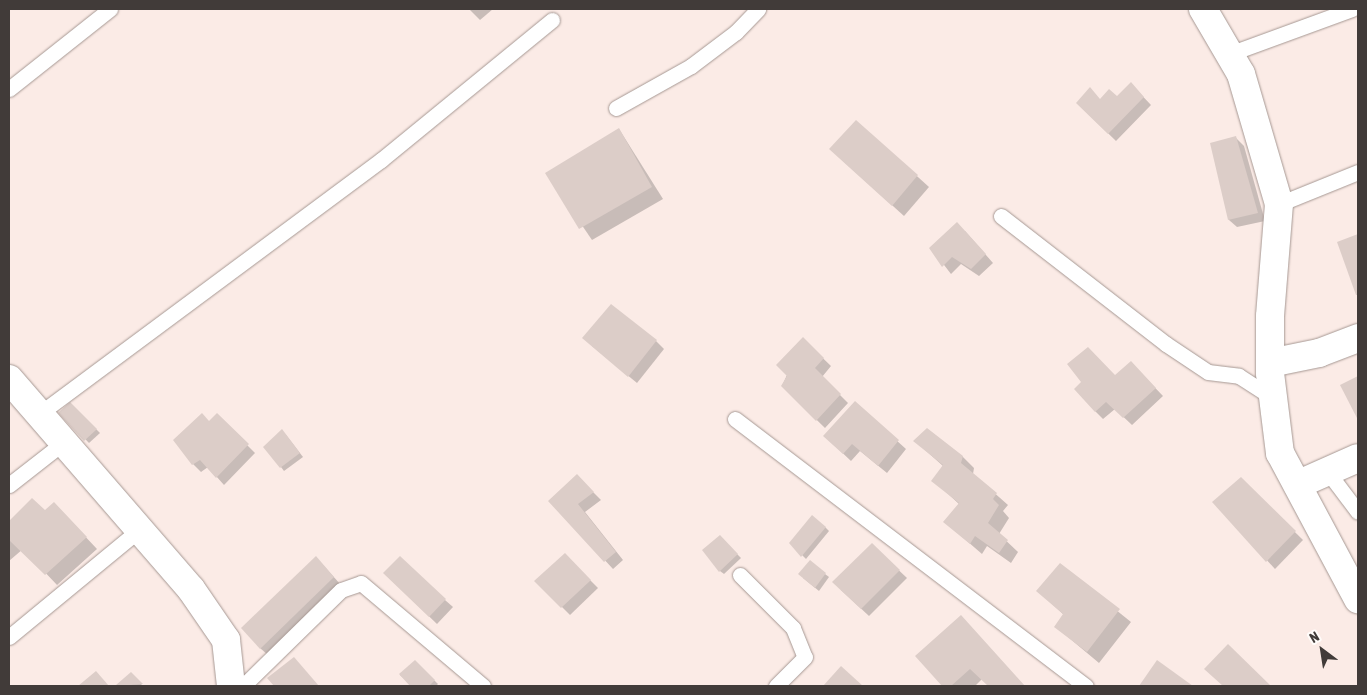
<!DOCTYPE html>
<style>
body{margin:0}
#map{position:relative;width:1367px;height:695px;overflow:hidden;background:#fbebe6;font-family:"Asap Condensed",sans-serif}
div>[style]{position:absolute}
.shadow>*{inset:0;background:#0003}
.building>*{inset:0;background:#dccdc8}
.roads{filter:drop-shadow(0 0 1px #a69893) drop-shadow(0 0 1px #a69893)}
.lane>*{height:15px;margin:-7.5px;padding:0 7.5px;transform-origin:7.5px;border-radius:7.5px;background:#fff}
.street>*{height:28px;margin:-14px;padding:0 14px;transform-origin:14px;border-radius:14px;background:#fff}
span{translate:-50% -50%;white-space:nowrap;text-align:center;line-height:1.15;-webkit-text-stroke:4px #fffcfa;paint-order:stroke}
.frame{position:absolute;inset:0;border:10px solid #413b39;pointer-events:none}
.north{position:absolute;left:1297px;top:625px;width:50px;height:50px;-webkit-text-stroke:4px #fffcfa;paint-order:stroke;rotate:329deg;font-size:14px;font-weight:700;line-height:20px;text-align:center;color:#413b39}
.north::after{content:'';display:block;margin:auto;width:18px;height:22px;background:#413b39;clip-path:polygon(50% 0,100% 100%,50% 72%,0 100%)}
</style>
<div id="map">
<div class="shadow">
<div style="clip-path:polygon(469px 9px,493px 9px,480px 20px)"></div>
<div style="clip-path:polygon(1131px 84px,1151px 105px,1116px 141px,1077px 103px,1117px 98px)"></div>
<div style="clip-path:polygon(856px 121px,929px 187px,904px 216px,842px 160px)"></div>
<div style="clip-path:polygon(619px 129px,663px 199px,592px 240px,547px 174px)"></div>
<div style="clip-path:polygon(1236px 138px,1244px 146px,1265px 221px,1237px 227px,1229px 220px)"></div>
<div style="clip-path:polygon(965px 231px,993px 263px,979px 276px,961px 264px,951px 274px,931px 248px)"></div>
<div style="clip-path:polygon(1358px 236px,1358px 295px,1339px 243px)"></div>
<div style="clip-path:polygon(803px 339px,831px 366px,822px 377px,848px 403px,825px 428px,782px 386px)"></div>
<div style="clip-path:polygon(656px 341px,664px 349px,637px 383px,592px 346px)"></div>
<div style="clip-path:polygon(1138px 370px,1163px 396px,1132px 425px,1115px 409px,1103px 419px,1095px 411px,1115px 377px)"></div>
<div style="clip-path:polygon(70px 403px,100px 433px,89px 443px,60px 413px)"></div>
<div style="clip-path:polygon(855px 403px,906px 449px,887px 473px,860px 451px,851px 461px,833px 444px)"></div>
<div style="clip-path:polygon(217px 415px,255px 453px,224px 485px,208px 467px,201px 472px,193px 464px)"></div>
<div style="clip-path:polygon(286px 435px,303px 457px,284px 471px,281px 467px)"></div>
<div style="clip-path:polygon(915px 441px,962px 456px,974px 468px,973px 474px,1008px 505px,1003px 511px,1009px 518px,999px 534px,1018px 552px,1011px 563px,987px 546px,982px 554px,945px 522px,959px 504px,933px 480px,943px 466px)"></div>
<div style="clip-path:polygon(577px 476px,601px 500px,585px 512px,623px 560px,613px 569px,550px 501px)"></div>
<div style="clip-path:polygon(1241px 479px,1303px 540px,1275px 569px,1214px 503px)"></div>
<div style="clip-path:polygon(45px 512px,65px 515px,97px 549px,57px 585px,23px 549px,9px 561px,9px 521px)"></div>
<div style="clip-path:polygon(825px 527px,829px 531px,806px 559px,790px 543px)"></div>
<div style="clip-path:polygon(720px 537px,741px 558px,724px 574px,720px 571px)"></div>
<div style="clip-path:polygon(872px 545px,907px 578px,869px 616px,841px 590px)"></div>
<div style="clip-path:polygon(565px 555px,598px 588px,570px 615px,536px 581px)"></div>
<div style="clip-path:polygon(323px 565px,341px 585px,268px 655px,260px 648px)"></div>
<div style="clip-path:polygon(1060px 565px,1131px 622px,1099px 663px,1056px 627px,1064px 615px,1038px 591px)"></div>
<div style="clip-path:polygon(384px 573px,445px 600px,453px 607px,437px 624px)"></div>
<div style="clip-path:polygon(825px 574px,829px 577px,819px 591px,803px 578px)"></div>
<div style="clip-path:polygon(972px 629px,1024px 686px,989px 686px,982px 679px,975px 686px,943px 686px,917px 656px)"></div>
<div style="clip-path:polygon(415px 662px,438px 684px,436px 686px,412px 686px,400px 675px)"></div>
<div style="clip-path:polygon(1158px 662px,1191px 686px,1140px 686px)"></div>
<div style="clip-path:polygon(131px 674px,143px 686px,118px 686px,117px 685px)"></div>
</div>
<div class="building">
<div style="clip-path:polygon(1131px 82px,1144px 97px,1108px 134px,1076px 103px,1090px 87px,1100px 99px,1109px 89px,1117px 96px)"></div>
<div style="clip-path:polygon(856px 120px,918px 175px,892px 206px,829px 149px)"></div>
<div style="clip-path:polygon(619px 128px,652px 187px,579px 229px,545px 173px)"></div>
<div style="clip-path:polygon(1236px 136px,1258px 213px,1228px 220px,1210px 143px)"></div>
<div style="clip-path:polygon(957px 222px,986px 254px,971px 269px,952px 257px,942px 267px,929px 248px)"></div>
<div style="clip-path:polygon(1358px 234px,1358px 295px,1356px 295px,1337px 242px)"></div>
<div style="clip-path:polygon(611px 304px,657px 340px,628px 377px,582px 338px)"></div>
<div style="clip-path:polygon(803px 337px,824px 358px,815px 368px,841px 394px,816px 421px,781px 386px,787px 376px,776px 365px)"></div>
<div style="clip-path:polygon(1088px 347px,1115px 375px,1131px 361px,1156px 388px,1123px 418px,1106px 402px,1095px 412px,1074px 389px,1081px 382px,1067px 364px)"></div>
<div style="clip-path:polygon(1358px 376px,1358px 420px,1340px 385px)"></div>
<div style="clip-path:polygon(855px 401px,899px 440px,878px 466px,852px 444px,843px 454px,823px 436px)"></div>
<div style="clip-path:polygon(70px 402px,97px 429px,84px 441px,58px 413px)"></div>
<div style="clip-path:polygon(202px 413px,209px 421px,217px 413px,249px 444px,216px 478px,200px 460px,192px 465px,173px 440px)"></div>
<div style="clip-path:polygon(927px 428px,963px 456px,961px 463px,997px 493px,993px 499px,999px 505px,988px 523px,1008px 540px,999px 553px,975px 536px,970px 544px,943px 522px,959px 503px,931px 481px,943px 465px,913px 441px)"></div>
<div style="clip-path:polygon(282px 429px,300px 453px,280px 468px,263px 447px)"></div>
<div style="clip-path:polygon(577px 474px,594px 492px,578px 504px,616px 552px,604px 562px,548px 501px)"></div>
<div style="clip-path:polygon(1241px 477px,1296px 531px,1266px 562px,1212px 502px)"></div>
<div style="clip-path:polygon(32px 498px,45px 510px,54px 502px,87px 537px,45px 575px,9px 540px,9px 521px)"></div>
<div style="clip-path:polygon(812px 515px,826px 527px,801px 557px,789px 543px)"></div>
<div style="clip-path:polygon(720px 535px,738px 554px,719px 572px,702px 550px)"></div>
<div style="clip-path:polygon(872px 543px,900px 570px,861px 609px,832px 582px)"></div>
<div style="clip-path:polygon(565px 553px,591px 580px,561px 608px,534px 581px)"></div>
<div style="clip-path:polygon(316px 556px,334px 577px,260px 649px,241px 628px)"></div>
<div style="clip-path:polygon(400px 556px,446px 599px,429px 617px,383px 573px)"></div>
<div style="clip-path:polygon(810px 560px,826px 573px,815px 588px,798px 574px)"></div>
<div style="clip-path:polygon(1060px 563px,1120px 609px,1087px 652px,1054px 627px,1063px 614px,1036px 591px)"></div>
<div style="clip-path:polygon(961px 615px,1025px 686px,988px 686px,970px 669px,951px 686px,942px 686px,915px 656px)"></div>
<div style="clip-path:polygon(1228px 644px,1271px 686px,1223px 686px,1204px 669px)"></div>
<div style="clip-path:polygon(294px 657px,319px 686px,274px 686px,267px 678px)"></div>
<div style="clip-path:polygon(415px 660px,435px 680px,429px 686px,410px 686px,399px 674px)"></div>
<div style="clip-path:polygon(1157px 660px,1193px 686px,1139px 686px)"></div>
<div style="clip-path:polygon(841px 666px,863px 686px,823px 686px)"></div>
<div style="clip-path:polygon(96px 671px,109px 686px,78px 686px)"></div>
<div style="clip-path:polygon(131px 672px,143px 684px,117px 686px,116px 685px)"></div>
</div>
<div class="roads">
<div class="lane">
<div style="left:1229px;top:54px;width:131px;rotate:-20.1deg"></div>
<div style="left:9px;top:89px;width:129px;rotate:-38.4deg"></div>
<div style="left:616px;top:108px;width:86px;rotate:-29.2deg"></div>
<div style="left:691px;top:66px;width:56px;rotate:-37.1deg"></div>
<div style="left:736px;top:32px;width:32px;rotate:-46deg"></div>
<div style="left:1279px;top:204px;width:85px;rotate:-22.1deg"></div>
<div style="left:1001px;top:216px;width:209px;rotate:37.8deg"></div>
<div style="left:1166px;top:344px;width:50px;rotate:33.7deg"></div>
<div style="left:1208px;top:372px;width:31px;rotate:7deg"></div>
<div style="left:1239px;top:376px;width:40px;rotate:32.9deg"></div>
<div style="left:39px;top:414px;width:426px;rotate:-36.6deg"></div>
<div style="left:381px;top:160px;width:221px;rotate:-39.3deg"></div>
<div style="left:735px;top:419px;width:441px;rotate:37.3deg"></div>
<div style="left:1327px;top:471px;width:51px;rotate:52.9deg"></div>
<div style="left:9px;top:485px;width:70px;rotate:-38deg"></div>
<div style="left:740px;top:575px;width:75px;rotate:45deg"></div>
<div style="left:793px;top:628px;width:31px;rotate:68deg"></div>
<div style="left:805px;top:657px;width:41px;rotate:135deg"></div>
<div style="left:9px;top:637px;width:170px;rotate:-39.5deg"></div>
<div style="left:243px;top:686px;width:137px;rotate:-44.4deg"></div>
<div style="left:341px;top:590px;width:21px;rotate:-19deg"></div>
<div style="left:361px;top:583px;width:160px;rotate:40.2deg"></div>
</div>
<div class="street">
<div style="left:1203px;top:9px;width:75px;rotate:59.7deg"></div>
<div style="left:1241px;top:74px;width:135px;rotate:73.7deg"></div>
<div style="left:1279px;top:204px;width:113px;rotate:94.6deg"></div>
<div style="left:1270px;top:317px;width:56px;rotate:90deg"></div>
<div style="left:1270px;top:373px;width:81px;rotate:82.9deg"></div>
<div style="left:1280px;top:453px;width:166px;rotate:61.9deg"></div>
<div style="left:1270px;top:363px;width:50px;rotate:-11.5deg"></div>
<div style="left:1319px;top:353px;width:42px;rotate:-21deg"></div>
<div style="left:9px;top:379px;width:278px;rotate:49.1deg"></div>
<div style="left:191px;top:589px;width:62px;rotate:55.5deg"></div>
<div style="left:226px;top:640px;width:46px;rotate:83.8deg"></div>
<div style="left:1299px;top:484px;width:64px;rotate:-23.8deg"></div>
</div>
</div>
<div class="frame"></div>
<div class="north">N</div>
</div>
